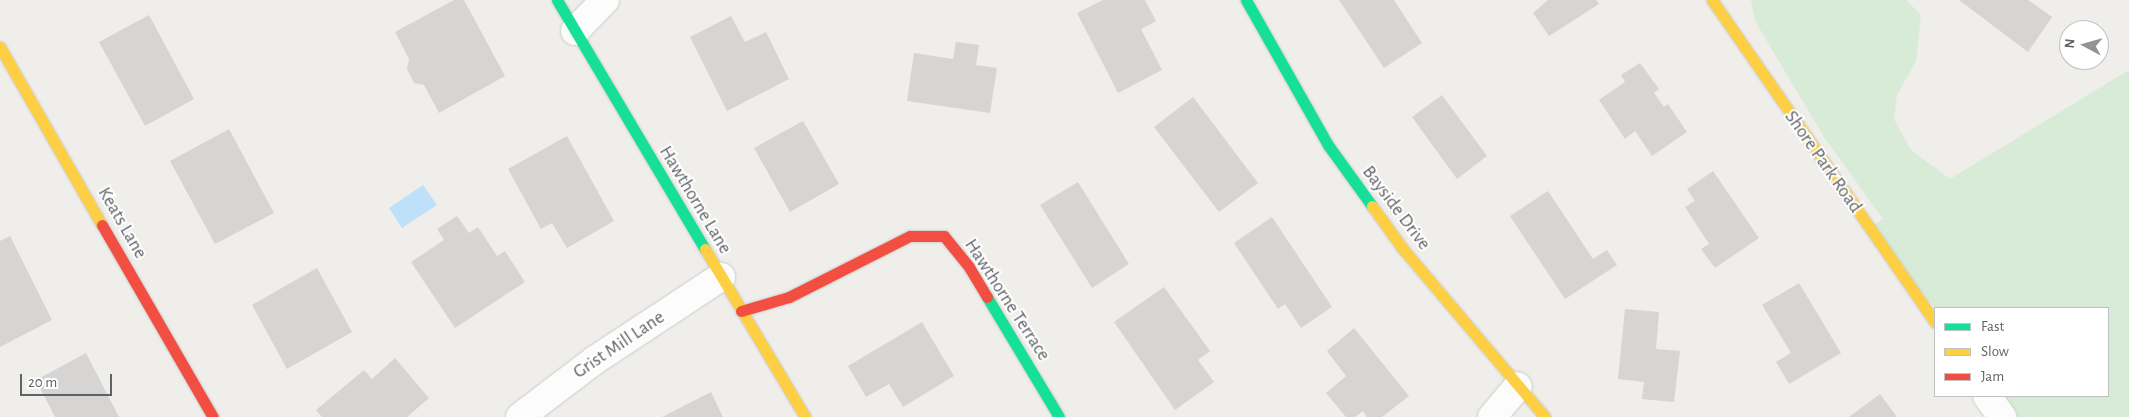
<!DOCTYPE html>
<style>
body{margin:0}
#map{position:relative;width:2129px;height:417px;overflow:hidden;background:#efeeea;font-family:"Alegreya Sans",sans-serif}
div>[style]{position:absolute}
.green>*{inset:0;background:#d8ebd6}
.water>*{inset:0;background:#bfe0f9}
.building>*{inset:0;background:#d6d5d3}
.roads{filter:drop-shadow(0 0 1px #cbcccc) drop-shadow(0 0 1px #cbcccc)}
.street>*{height:28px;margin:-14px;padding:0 14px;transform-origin:14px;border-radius:14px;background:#fdfcfc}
.fast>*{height:11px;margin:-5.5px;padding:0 5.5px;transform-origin:5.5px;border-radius:5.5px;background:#16e098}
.slow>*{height:11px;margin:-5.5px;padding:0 5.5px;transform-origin:5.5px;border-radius:5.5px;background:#ffcf43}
.jam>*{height:11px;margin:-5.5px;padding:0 5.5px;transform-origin:5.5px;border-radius:5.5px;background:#f24e42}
span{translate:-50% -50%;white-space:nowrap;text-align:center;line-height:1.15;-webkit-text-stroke:4px #fff;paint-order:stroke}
.street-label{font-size:19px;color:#5f6368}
.legend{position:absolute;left:1934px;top:307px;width:175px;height:90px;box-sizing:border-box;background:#fff;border:1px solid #bfc1c3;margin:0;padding:6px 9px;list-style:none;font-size:15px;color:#5f6368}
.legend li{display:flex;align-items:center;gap:10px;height:25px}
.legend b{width:25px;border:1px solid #bfc1c3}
.north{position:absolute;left:2059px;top:20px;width:50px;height:50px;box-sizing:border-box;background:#fff;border:1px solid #bfc1c3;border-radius:50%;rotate:276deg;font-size:14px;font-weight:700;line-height:20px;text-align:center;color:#5f6368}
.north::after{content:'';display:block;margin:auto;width:18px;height:22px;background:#919496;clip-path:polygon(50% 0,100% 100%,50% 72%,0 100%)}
.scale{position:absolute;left:20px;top:374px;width:92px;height:22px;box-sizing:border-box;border:2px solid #5f6368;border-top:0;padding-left:6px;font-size:15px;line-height:18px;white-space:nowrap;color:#5f6368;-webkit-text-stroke:4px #fff;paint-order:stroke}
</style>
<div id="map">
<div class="green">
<div style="clip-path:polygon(1751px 0,1906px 0,1921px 15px,1916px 61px,1897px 95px,1894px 119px,1911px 150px,1950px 179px,2129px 70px,2129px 417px,2002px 417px,1986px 396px,2108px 396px,2108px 308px,1935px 308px,1869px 228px,1883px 219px,1824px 137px,1755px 21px)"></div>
</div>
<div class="water">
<div style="clip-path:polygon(423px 185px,437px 205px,402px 228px,389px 208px)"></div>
</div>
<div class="building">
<div style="clip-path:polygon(454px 0,464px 0,505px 76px,439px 113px,424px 85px,414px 83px,407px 69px,409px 59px,395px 32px)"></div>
<div style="clip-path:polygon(1103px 0,1145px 0,1156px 21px,1141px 29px,1162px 70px,1118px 93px,1077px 13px)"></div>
<div style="clip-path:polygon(1339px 0,1394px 0,1422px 43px,1384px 68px)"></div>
<div style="clip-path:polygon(1548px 0,1596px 0,1599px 4px,1549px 36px,1533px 13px)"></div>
<div style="clip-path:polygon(1959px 0,2028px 0,2052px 17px,2028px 52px)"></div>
<div style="clip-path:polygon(149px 15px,194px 99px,145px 126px,99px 42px)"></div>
<div style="clip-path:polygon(731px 16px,745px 42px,766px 32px,789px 79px,727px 111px,690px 37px)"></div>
<div style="clip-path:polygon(956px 42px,979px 45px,976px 65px,997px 68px,990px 113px,907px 101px,914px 53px,953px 59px)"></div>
<div style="clip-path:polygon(1640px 63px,1659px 89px,1654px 93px,1664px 107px,1668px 104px,1687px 132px,1652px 156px,1635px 131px,1625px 139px,1599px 100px,1625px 82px,1621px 75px)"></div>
<div style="clip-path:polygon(1442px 95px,1487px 156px,1457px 179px,1412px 117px)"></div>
<div style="clip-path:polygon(1193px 97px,1258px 183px,1219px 212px,1154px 127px)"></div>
<div style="clip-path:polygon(803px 121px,839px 184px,790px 212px,754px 148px)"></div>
<div style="clip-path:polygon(229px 129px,274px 213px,215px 244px,170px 161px)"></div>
<div style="clip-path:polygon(567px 136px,614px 221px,567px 248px,552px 223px,541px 229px,508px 169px)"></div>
<div style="clip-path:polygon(1713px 171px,1759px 238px,1715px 268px,1701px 249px,1709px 244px,1685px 207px,1695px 201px,1687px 189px)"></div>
<div style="clip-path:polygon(1078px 182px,1129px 264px,1092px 288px,1040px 205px)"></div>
<div style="clip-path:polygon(1548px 191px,1593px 259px,1607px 250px,1617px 265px,1565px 299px,1510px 216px)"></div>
<div style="clip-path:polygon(457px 216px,469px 233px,478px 227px,497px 256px,505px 251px,525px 282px,455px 328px,411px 262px,444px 240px,437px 229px)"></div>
<div style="clip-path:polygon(1272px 217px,1332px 307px,1301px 328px,1285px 304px,1278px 309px,1234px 243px)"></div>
<div style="clip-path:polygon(10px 236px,52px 320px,0 347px,0 241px)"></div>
<div style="clip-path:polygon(317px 268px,352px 332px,287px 369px,252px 305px)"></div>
<div style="clip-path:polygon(1799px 283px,1841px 353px,1789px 384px,1776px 362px,1791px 353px,1762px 305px)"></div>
<div style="clip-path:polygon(1164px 287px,1210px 351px,1198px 360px,1214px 382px,1175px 410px,1114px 322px)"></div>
<div style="clip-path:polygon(1625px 309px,1659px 312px,1656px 349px,1680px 351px,1674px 402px,1642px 399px,1644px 382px,1618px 379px)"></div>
<div style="clip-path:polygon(922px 322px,954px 376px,903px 407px,889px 384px,866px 397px,848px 366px)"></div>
<div style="clip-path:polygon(1354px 328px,1409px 396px,1382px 417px,1367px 417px,1363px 411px,1355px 417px,1346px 417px,1326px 393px,1346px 376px,1327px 351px)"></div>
<div style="clip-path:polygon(86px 353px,119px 417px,55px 417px,36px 380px)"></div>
<div style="clip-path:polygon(395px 358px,429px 398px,407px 417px,322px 417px,316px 410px,364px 370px,372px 379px)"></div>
<div style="clip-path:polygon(711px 392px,723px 417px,662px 417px)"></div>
<div style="clip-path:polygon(1880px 394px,1897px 417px,1849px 417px)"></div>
</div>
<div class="roads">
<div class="street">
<div style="left:575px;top:31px;width:43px;rotate:-45.9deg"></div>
<div style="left:1987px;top:396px;width:26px;rotate:54deg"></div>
<div style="left:520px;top:417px;width:94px;rotate:-37.2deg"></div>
<div style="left:595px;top:360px;width:151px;rotate:-33.4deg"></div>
<div style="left:1492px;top:417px;width:40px;rotate:-50deg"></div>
</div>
<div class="fast">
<div style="left:557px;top:0;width:290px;rotate:59.3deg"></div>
<div style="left:1246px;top:0;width:167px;rotate:60.5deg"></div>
<div style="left:1328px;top:145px;width:75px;rotate:54.2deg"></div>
<div style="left:987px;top:297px;width:140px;rotate:59deg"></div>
</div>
<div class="slow">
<div style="left:1712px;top:0;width:392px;rotate:55.3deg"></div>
<div style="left:0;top:47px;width:205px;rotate:60.2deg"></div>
<div style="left:1372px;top:206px;width:53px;rotate:54.2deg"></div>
<div style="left:1403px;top:249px;width:220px;rotate:49.8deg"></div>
<div style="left:705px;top:249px;width:196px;rotate:59.2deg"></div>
</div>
<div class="jam">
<div style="left:102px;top:225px;width:222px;rotate:60deg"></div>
<div style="left:741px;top:311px;width:50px;rotate:-16.3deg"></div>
<div style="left:789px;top:297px;width:136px;rotate:-26.8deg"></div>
<div style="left:910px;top:236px;width:34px"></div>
<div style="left:944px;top:236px;width:40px;rotate:51deg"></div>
<div style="left:969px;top:267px;width:35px;rotate:59deg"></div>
</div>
</div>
<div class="street-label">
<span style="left:1823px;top:162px;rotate:55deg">Shore Park Road</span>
<span style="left:695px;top:200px;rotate:59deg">Hawthorne Lane</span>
<span style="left:1396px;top:208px;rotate:53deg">Bayside Drive</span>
<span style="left:122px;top:223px;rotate:60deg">Keats Lane</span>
<span style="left:1007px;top:300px;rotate:57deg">Hawthorne Terrace</span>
<span style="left:619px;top:345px;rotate:-34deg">Grist Mill Lane</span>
</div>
<ul class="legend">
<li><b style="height:6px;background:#16e098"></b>Fast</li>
<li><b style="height:6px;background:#ffcf43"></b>Slow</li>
<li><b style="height:6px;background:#f24e42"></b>Jam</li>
</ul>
<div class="north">N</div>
<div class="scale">20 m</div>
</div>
